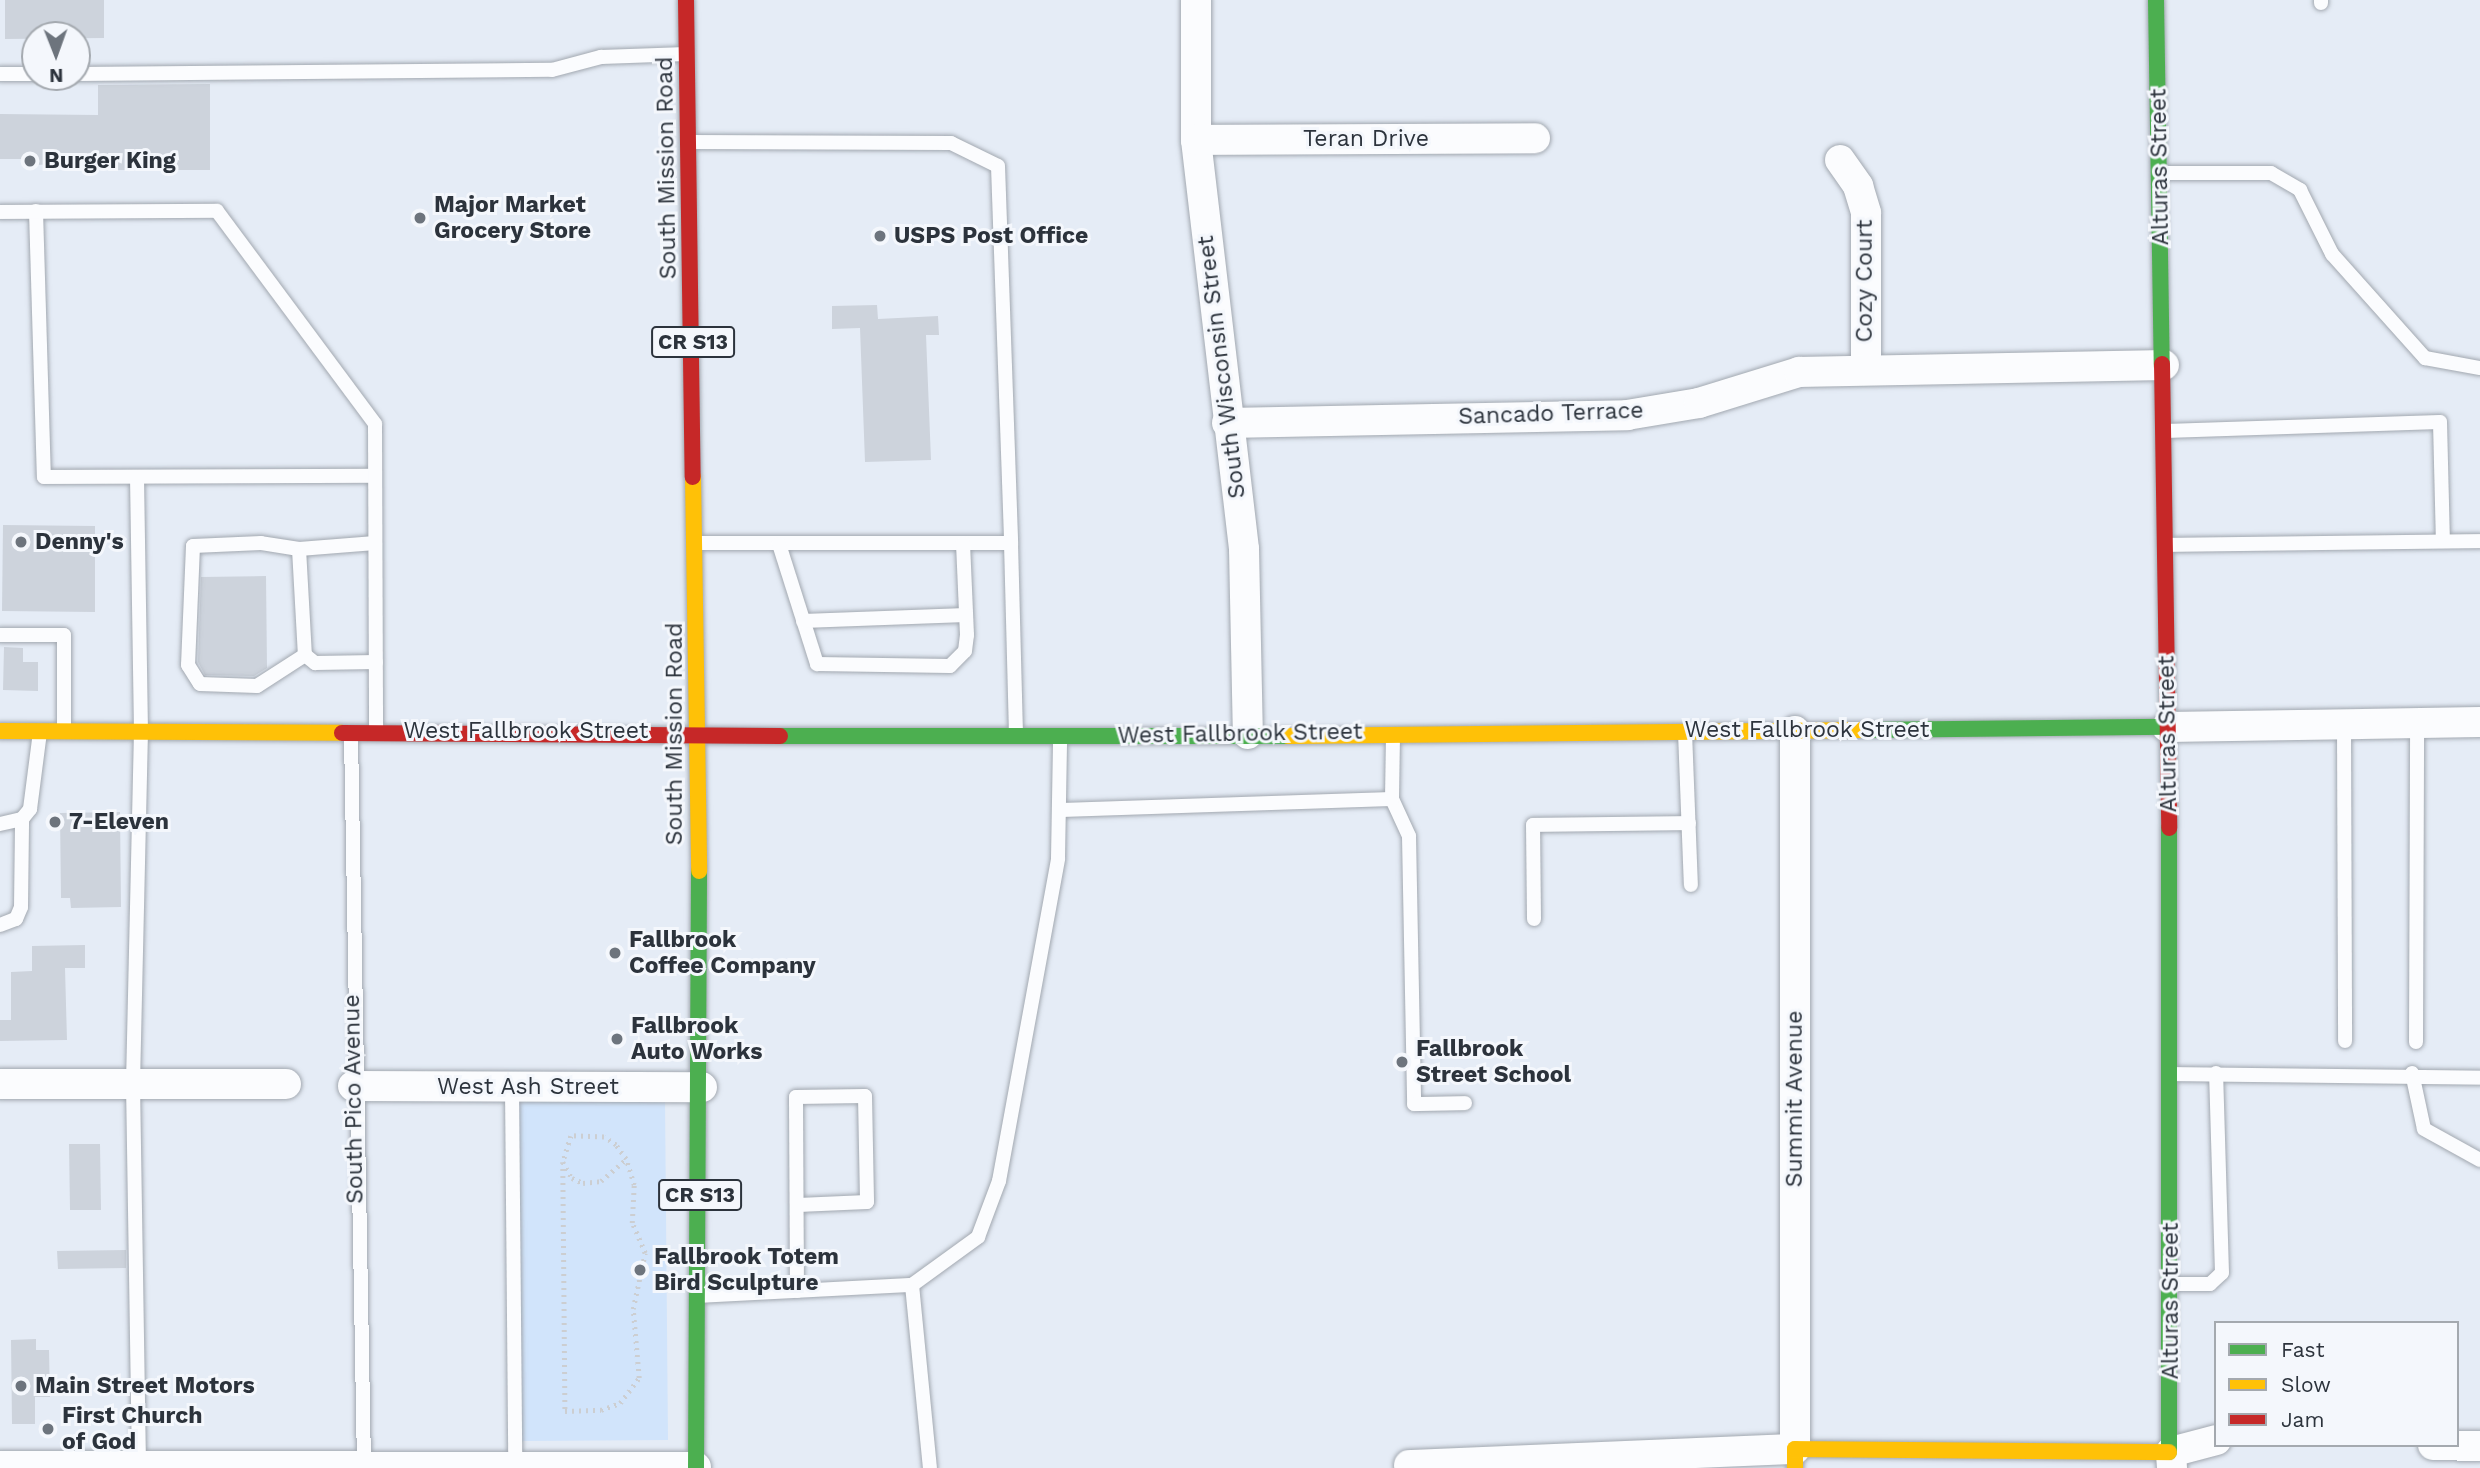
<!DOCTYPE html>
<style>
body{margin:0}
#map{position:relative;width:2480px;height:1468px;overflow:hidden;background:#e5ecf6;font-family:"Work Sans",sans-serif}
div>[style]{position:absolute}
.green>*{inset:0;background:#d1e4fb}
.building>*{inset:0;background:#cdd3dc}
.path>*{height:4.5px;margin-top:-2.25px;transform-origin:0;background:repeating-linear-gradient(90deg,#ccced1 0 2px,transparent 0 7px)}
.roads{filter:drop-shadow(0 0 2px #a2a8b0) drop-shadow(0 0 2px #a2a8b0)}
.lane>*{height:14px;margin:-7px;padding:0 7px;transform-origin:7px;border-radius:7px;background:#fbfcfe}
.street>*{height:30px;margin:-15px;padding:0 15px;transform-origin:15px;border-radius:15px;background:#fbfcfe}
.fast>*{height:16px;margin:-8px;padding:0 8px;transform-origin:8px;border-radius:8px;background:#4caf50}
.slow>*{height:16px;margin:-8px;padding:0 8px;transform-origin:8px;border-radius:8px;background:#ffc107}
.jam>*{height:16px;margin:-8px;padding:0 8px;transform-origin:8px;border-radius:8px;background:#c62828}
.dots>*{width:19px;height:19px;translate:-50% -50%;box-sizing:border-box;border:4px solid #f4f7fc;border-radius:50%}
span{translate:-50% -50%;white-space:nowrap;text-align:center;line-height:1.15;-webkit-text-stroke:6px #f4f7fc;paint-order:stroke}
.shield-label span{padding:2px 5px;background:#f4f7fc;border:2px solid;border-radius:5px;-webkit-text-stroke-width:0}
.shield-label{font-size:21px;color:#2c333c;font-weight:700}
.street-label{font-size:23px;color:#2c333c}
.poi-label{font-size:23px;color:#2c333c;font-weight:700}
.left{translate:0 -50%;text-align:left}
.legend{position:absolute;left:2214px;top:1321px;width:245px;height:126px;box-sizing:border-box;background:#f4f7fc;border:2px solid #a4a9af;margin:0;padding:9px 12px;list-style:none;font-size:21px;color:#2c333c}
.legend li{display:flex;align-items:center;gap:14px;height:35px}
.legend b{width:35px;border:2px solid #a4a9af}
.north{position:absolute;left:21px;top:21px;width:70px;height:70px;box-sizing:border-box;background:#f4f7fc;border:2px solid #a4a9af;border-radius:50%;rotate:179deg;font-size:19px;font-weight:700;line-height:28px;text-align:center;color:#2c333c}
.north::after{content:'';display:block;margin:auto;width:24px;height:32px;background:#6d747d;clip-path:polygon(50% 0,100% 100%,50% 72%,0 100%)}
</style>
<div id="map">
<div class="green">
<div style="clip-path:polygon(665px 1099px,668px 1440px,521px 1441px,518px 1101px)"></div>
</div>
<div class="building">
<div style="clip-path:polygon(5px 0,104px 0,104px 38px,5px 39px)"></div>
<div style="clip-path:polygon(210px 84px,210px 170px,98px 170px,98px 161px,22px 166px,23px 159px,0 159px,0 114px,98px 115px,98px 85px)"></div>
<div style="clip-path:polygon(877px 305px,878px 319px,938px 316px,939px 335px,926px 335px,931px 460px,865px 462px,860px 328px,832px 329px,832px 306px)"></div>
<div style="clip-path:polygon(3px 525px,95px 526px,95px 612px,2px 611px)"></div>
<div style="clip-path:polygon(266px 576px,267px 668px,254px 676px,205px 675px,198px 662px,201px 577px)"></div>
<div style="clip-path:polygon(4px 647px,23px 648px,23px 662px,38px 662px,38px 691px,3px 690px)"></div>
<div style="clip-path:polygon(120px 812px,121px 907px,71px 908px,70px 898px,61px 898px,60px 813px)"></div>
<div style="clip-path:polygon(85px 945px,85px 968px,65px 968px,67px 1040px,0 1041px,0 1020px,11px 1020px,11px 972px,32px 971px,32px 946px)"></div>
<div style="clip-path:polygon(69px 1144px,100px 1144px,101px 1210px,70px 1210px)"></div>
<div style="clip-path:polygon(126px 1250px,126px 1268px,58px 1269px,57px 1251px)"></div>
<div style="clip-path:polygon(36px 1339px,36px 1350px,49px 1350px,50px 1397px,35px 1397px,35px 1424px,12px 1424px,11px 1340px)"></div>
</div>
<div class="path">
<div style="left:563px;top:1162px;width:249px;rotate:89.5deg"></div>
<div style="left:565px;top:1411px;width:36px;rotate:-2deg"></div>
<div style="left:601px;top:1410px;width:20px;rotate:-20deg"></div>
<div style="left:620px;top:1403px;width:31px;rotate:-53deg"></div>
<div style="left:639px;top:1378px;width:69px;rotate:-95deg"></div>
<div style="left:633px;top:1309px;width:57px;rotate:-77.9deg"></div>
<div style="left:645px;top:1253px;width:33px;rotate:-113deg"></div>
<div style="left:632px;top:1223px;width:38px;rotate:-87deg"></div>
<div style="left:634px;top:1185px;width:27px;rotate:-107deg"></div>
<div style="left:626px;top:1159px;width:17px;rotate:-126deg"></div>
<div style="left:616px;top:1145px;width:14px;rotate:-146deg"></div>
<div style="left:604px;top:1137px;width:33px;rotate:-178deg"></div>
<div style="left:571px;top:1136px;width:27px;rotate:107deg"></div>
<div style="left:563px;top:1162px;width:18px;rotate:61deg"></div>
<div style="left:572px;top:1178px;width:12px;rotate:24deg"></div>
<div style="left:583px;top:1183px;width:18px;rotate:-6deg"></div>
<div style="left:601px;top:1181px;width:33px;rotate:-41deg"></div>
</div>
<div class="roads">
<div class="lane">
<div style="left:2321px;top:0;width:3px;rotate:90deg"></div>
<div style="left:0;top:74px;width:35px"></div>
<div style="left:77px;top:74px;width:475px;rotate:-0.5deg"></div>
<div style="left:552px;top:70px;width:51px;rotate:-14.9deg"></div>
<div style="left:601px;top:57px;width:85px;rotate:-2deg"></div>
<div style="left:689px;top:142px;width:262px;rotate:0.2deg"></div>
<div style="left:951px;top:143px;width:52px;rotate:26.1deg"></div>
<div style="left:998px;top:166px;width:377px;rotate:88deg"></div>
<div style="left:2161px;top:173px;width:110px"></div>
<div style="left:2271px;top:173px;width:34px;rotate:30deg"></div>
<div style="left:2300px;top:190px;width:72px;rotate:63.4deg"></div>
<div style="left:2332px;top:254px;width:140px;rotate:48.2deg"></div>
<div style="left:2425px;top:358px;width:56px;rotate:10.3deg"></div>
<div style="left:36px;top:211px;width:266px;rotate:88.3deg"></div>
<div style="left:44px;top:477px;width:331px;rotate:-0.2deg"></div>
<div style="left:0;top:212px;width:217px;rotate:-0.3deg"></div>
<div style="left:217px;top:211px;width:265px;rotate:53.4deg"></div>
<div style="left:375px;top:424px;width:307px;rotate:89.8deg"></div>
<div style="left:2165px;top:431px;width:275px;rotate:-1.9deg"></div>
<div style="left:2440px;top:422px;width:119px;rotate:88.6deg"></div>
<div style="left:137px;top:477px;width:254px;rotate:89.1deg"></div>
<div style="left:141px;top:731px;width:352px;rotate:91.3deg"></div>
<div style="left:133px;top:1083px;width:385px;rotate:89.1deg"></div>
<div style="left:375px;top:543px;width:76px;rotate:175.5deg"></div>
<div style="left:299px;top:549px;width:106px;rotate:86.8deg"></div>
<div style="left:305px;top:655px;width:13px;rotate:39deg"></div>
<div style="left:315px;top:663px;width:61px;rotate:-0.9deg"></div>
<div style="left:697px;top:543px;width:314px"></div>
<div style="left:1011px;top:543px;width:193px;rotate:88.5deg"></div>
<div style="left:779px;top:544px;width:126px;rotate:72.4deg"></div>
<div style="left:817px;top:664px;width:133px;rotate:0.9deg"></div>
<div style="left:950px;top:666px;width:21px;rotate:-45deg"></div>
<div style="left:965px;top:651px;width:16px;rotate:-83deg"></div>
<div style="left:967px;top:635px;width:92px;rotate:-92.5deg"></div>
<div style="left:2166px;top:545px;width:314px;rotate:-0.7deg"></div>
<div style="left:299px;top:549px;width:38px;rotate:-171deg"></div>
<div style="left:261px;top:543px;width:68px;rotate:177.5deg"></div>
<div style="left:193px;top:546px;width:119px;rotate:92.4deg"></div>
<div style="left:188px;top:665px;width:22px;rotate:58deg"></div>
<div style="left:200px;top:684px;width:57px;rotate:2deg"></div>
<div style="left:257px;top:686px;width:57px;rotate:-32.9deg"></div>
<div style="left:803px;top:621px;width:163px;rotate:-2.1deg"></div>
<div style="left:0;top:635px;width:64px"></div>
<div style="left:64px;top:635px;width:94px;rotate:90deg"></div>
<div style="left:2344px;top:725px;width:316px;rotate:89.8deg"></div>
<div style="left:1685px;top:732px;width:153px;rotate:87.8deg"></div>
<div style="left:351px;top:735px;width:733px;rotate:88.98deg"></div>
<div style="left:1392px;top:799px;width:41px;rotate:65.3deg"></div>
<div style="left:1409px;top:836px;width:268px;rotate:88.9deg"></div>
<div style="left:1414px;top:1104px;width:51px;rotate:-1.1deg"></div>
<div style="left:1061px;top:810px;width:331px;rotate:-1.9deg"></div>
<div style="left:1392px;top:799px;width:62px;rotate:-89.1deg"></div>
<div style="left:0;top:824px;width:23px;rotate:-13deg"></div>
<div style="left:22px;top:819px;width:13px;rotate:-51deg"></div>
<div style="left:30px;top:809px;width:78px;rotate:-82.6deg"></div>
<div style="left:1534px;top:919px;width:94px;rotate:-90.6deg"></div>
<div style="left:1533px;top:825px;width:156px;rotate:-0.7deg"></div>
<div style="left:0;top:925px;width:17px;rotate:-21deg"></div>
<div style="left:16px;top:919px;width:13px;rotate:-67deg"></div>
<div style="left:21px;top:907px;width:88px;rotate:-89.3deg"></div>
<div style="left:2416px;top:1042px;width:318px;rotate:-89.8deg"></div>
<div style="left:2412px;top:1073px;width:57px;rotate:77.9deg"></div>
<div style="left:2424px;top:1129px;width:64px;rotate:29deg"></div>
<div style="left:2174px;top:1074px;width:306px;rotate:0.7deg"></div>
<div style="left:512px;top:1087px;width:379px;rotate:89.5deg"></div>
<div style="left:2172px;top:1284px;width:38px"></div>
<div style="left:2210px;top:1284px;width:16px;rotate:-43deg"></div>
<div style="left:2222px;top:1273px;width:200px;rotate:-91.7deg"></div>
<div style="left:912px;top:1285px;width:184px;rotate:84.4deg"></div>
<div style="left:797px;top:1291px;width:194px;rotate:-90.3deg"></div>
<div style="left:796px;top:1097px;width:69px;rotate:-0.8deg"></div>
<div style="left:865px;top:1096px;width:106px;rotate:88.9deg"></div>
<div style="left:867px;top:1202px;width:69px;rotate:177.5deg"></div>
<div style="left:699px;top:1296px;width:213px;rotate:-3deg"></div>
<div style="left:912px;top:1285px;width:82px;rotate:-36deg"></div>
<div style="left:978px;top:1237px;width:60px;rotate:-69.4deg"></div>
<div style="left:999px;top:1181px;width:328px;rotate:-79.6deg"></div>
<div style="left:1058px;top:858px;width:119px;rotate:-89deg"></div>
</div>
<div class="street">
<div style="left:1196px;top:0;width:140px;rotate:90deg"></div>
<div style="left:1196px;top:140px;width:412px;rotate:83.3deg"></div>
<div style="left:1244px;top:549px;width:185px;rotate:88.8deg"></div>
<div style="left:1196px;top:140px;width:339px;rotate:-0.3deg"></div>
<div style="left:1840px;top:160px;width:32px;rotate:55deg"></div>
<div style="left:1858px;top:186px;width:28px;rotate:73deg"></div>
<div style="left:1866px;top:213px;width:155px;rotate:90deg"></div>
<div style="left:1227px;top:423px;width:400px;rotate:-1.1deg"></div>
<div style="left:1627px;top:415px;width:73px;rotate:-9.5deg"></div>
<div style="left:1699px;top:403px;width:105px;rotate:-17.2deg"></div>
<div style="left:1799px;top:372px;width:365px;rotate:-1.1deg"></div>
<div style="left:2167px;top:727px;width:313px;rotate:-0.9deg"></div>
<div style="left:0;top:1084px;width:286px"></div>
<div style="left:353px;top:1086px;width:349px;rotate:0.2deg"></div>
<div style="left:2433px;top:1445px;width:47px;rotate:1.2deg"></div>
<div style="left:1409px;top:1465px;width:386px;rotate:-2.4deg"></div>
<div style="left:1795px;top:1449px;width:718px;rotate:-90deg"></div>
<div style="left:0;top:1466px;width:696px;rotate:0.08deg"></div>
<div style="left:2172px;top:1468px;width:16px;rotate:-94deg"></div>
<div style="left:2171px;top:1452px;width:47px;rotate:-14.9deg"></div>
</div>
<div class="fast">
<div style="left:2156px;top:0;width:364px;rotate:89.1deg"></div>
<div style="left:1860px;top:730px;width:307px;rotate:-0.6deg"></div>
<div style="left:780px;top:736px;width:508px"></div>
<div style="left:2169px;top:1452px;width:624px;rotate:-90deg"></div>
<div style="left:696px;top:1468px;width:597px;rotate:-89.71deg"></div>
</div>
<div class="slow">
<div style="left:693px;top:477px;width:394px;rotate:89.1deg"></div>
<div style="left:0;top:731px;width:342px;rotate:0.3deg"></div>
<div style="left:1288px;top:736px;width:572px;rotate:-0.6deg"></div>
<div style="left:1795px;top:1468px;width:19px;rotate:-90deg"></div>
<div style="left:1795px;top:1449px;width:374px;rotate:0.5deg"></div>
</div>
<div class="jam">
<div style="left:686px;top:0;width:477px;rotate:89.2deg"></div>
<div style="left:2162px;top:364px;width:464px;rotate:89.1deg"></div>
<div style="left:342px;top:733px;width:438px;rotate:0.4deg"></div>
</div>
</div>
<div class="dots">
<div style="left:30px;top:161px;background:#6d747d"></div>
<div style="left:420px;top:218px;background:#6d747d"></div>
<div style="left:880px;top:236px;background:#6d747d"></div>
<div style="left:21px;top:542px;background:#6d747d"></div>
<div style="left:55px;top:822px;background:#6d747d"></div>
<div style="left:615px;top:953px;background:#6d747d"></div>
<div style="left:617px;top:1039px;background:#6d747d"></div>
<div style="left:1402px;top:1062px;background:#6d747d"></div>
<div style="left:640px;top:1270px;background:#6d747d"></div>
<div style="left:21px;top:1386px;background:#6d747d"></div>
<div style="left:48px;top:1429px;background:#6d747d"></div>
</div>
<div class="shield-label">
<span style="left:693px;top:342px">CR S13</span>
<span style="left:700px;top:1195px">CR S13</span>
</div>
<div class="street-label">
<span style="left:1366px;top:139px">Teran Drive</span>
<span style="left:2160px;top:167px;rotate:-91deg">Alturas Street</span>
<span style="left:667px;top:168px;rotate:-91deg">South Mission Road</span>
<span style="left:1865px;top:281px;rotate:-90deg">Cozy Court</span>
<span style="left:1222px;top:367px;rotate:-97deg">South Wisconsin Street</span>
<span style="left:1551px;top:414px;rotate:-2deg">Sancado Terrace</span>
<span style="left:1807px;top:730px">West Fallbrook Street</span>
<span style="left:526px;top:731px">West Fallbrook Street</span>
<span style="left:675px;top:734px;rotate:-90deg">South Mission Road</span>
<span style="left:1240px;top:734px;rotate:-1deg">West Fallbrook Street</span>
<span style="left:2168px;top:734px;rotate:-91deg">Alturas Street</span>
<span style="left:528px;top:1087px">West Ash Street</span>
<span style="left:354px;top:1099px;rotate:-91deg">South Pico Avenue</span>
<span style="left:1795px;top:1099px;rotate:-90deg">Summit Avenue</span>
<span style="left:2171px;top:1301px;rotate:-90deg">Alturas Street</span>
</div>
<div class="poi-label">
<span class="left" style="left:44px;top:161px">Burger King</span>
<span class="left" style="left:434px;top:218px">Major Market<br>Grocery Store</span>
<span class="left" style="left:894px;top:236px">USPS Post Office</span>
<span class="left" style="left:35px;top:542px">Denny's</span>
<span class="left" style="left:69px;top:822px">7-Eleven</span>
<span class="left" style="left:629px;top:953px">Fallbrook<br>Coffee Company</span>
<span class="left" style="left:631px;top:1039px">Fallbrook<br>Auto Works</span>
<span class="left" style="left:1416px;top:1062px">Fallbrook<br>Street School</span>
<span class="left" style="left:654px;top:1270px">Fallbrook Totem<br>Bird Sculpture</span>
<span class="left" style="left:35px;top:1386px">Main Street Motors</span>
<span class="left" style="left:62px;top:1429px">First Church<br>of God</span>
</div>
<ul class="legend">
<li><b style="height:9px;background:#4caf50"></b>Fast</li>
<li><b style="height:9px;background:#ffc107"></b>Slow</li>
<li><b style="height:9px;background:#c62828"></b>Jam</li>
</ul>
<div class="north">N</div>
</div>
